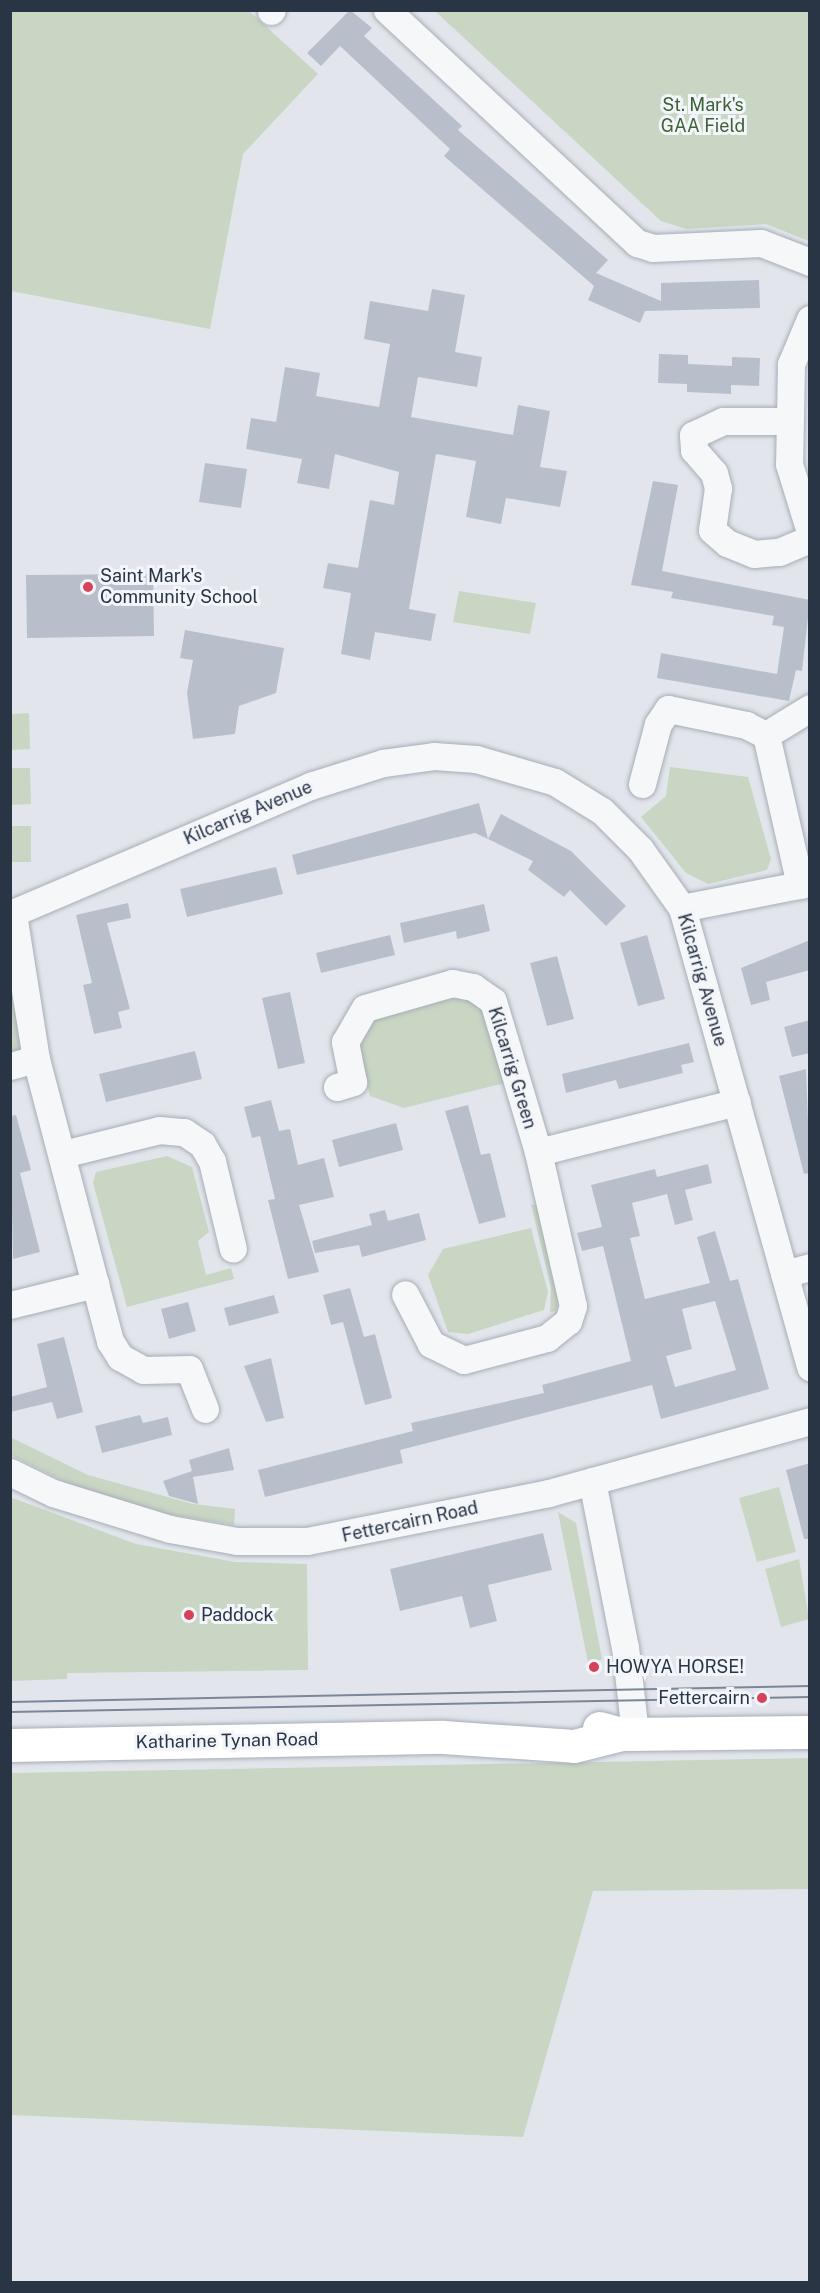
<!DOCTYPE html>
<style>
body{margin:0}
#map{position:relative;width:820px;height:2293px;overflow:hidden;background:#e2e6ec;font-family:"Public Sans",sans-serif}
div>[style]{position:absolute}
.green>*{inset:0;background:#c8d6c3}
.building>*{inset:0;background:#b9bfca}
.roads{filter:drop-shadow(0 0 2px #a7adb7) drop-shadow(0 0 2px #a7adb7)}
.minor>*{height:27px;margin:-13.5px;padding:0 13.5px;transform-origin:13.5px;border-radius:13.5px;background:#f6f7f9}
.major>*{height:33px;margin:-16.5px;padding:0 16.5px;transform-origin:16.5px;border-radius:16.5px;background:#fff}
.tram>*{height:1.5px;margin:-0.75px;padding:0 0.75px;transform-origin:0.75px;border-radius:0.75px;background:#7b8696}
.dots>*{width:16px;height:16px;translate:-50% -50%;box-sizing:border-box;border:3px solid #f2f5f9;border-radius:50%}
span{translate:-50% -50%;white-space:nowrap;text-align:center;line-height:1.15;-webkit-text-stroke:6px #f2f5f9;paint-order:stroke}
.park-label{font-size:18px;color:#3e6235}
.poi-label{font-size:18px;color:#293445}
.left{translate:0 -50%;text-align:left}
.right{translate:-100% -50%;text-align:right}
.street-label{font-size:18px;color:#293445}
.frame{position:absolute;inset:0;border:12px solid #293445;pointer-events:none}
</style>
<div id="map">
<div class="green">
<div style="clip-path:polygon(10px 11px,249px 11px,318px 74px,243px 154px,210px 329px,11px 291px)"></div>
<div style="clip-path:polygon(435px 11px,809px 11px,809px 241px,766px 224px,686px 229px,661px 221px)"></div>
<div style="clip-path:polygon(459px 591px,536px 603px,530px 634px,453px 622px)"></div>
<div style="clip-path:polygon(29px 713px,30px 749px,11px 750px,11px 714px)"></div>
<div style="clip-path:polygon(670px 767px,748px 777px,771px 859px,767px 870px,708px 884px,686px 873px,641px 817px,666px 796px)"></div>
<div style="clip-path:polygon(11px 768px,30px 768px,31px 804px,11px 805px)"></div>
<div style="clip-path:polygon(10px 826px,31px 826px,31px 862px,11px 862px)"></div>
<div style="clip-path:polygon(10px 955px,22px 1049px,10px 1060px)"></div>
<div style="clip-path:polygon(457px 994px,482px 1006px,505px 1083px,404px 1108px,370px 1096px,356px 1043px,368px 1020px)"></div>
<div style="clip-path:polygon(167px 1156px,192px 1167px,209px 1232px,198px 1241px,206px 1275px,231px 1268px,234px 1279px,127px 1307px,93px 1183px,96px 1172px)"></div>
<div style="clip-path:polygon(531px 1204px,537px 1206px,559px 1298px,556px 1311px,550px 1312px,551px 1288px)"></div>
<div style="clip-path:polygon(531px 1228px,548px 1292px,544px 1310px,468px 1334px,448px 1332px,428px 1275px,443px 1249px)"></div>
<div style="clip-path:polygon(10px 1437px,88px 1475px,193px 1504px,235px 1509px,234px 1525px,148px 1511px,69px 1484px,11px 1455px)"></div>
<div style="clip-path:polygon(779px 1487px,796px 1552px,757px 1562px,739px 1498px)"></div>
<div style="clip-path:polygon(10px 1497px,136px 1544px,235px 1562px,307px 1564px,308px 1670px,67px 1673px,67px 1679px,11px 1681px)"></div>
<div style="clip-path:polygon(558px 1512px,576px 1523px,602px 1659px,594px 1663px,588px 1663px)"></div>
<div style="clip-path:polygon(799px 1559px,809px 1619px,781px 1627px,765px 1569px)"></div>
<div style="clip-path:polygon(809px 1758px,809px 1889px,593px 1891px,523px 2137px,11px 2115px,11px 1773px)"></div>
</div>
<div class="building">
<div style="clip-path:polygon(350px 10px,372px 28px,364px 36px,462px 126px,458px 130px,608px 260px,596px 273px,661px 301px,661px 283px,759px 280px,760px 308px,645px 311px,640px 323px,588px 300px,594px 286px,444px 156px,450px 149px,340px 46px,321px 66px,307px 53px)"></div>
<div style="clip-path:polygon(432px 289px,465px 295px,455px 352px,482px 357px,477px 387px,418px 377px,411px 417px,513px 435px,518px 405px,550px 411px,540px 467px,567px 471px,560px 507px,506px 498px,501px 524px,466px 517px,476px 461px,436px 454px,409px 609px,436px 614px,431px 641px,375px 632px,370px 660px,341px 654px,351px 593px,323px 588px,328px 563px,358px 568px,370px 500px,394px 505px,399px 472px,335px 454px,329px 489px,297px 483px,302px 459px,246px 449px,251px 418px,276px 422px,285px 367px,320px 373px,316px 396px,379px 407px,390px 344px,364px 339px,370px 301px,428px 311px)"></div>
<div style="clip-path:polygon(659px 354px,688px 355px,688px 364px,732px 366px,732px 357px,760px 358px,759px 386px,731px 385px,731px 394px,687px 392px,687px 384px,658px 383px)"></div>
<div style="clip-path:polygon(205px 463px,247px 469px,241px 508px,199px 502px)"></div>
<div style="clip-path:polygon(653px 481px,678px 485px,662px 571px,810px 600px,802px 671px,796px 670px,789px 701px,657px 678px,661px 653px,777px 674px,784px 627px,772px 625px,774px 616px,671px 598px,673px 592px,631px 585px)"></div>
<div style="clip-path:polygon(153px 574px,154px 636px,27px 638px,26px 575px)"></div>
<div style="clip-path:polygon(185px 630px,284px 648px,276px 693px,239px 706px,235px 734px,193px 739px,187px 693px,193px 660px,180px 658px)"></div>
<div style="clip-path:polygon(479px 803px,488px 839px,475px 833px,297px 875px,292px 855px)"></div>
<div style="clip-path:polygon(501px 814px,571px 851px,626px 906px,606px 926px,570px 890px,564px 897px,528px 870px,533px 861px,488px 839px)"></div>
<div style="clip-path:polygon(276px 867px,283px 894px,187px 917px,180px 889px)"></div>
<div style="clip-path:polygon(128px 903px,131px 918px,107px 923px,130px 1009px,118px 1012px,122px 1028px,94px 1034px,83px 985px,92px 983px,76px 915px)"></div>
<div style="clip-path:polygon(484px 904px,490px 931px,457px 939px,456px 931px,404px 943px,400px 923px)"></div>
<div style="clip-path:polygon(390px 935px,395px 955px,321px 973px,316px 953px)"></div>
<div style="clip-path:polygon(647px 935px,665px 999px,638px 1006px,620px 943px)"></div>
<div style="clip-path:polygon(810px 940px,810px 970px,766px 982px,770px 1000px,751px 1005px,741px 968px)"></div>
<div style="clip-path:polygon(557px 956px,574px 1019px,547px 1026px,530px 963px)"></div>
<div style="clip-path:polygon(290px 992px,305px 1063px,278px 1069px,262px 998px)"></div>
<div style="clip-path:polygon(810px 1020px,810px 1053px,792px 1057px,784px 1027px)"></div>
<div style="clip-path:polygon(689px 1043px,694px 1062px,681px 1065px,683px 1073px,619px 1089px,616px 1080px,566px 1093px,562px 1074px)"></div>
<div style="clip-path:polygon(195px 1051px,202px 1079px,106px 1102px,99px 1074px)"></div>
<div style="clip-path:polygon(806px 1069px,810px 1173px,804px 1174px,779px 1076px)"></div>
<div style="clip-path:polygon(271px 1100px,279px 1131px,290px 1129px,298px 1165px,324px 1158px,334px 1197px,299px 1205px,319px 1272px,288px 1279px,268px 1200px,275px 1199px,260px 1136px,252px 1138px,244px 1107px)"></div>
<div style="clip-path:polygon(468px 1105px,481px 1155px,490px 1153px,506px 1217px,479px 1224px,445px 1111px)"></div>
<div style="clip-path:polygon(16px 1115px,31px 1170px,20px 1173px,40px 1252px,13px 1259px,10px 1116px)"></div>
<div style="clip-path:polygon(396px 1123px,403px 1150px,339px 1167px,332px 1140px)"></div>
<div style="clip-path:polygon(evenodd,708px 1164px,712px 1183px,685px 1190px,693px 1220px,675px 1225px,667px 1194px,632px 1203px,640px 1236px,630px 1238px,645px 1299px,710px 1283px,697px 1237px,715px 1231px,730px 1281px,738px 1279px,769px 1389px,661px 1419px,652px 1385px,400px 1450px,403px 1463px,265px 1497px,258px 1470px,413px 1431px,411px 1423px,544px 1393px,542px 1385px,631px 1361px,603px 1246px,582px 1251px,577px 1233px,602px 1227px,591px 1185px,655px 1169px,657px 1177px,708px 1164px,715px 1301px,736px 1370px,675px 1387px,666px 1356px,692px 1349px,682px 1309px,715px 1301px)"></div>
<div style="clip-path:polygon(385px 1210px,388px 1221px,419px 1213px,426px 1240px,362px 1257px,359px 1245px,315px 1253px,312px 1241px,372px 1225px,369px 1214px)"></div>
<div style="clip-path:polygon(350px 1288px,364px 1337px,375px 1334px,392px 1398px,365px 1405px,343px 1322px,331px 1325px,323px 1295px)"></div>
<div style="clip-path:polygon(274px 1295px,279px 1313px,229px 1326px,224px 1308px)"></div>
<div style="clip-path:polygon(188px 1302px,196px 1331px,169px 1339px,161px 1309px)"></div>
<div style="clip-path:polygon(64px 1337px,83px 1412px,57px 1419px,52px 1402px,10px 1412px,10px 1397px,47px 1387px,37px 1344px)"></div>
<div style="clip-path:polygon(271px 1358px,284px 1418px,266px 1422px,244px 1366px)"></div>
<div style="clip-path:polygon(140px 1415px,143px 1423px,168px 1417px,172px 1435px,102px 1453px,95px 1426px)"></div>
<div style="clip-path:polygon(229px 1448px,234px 1470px,193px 1477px,198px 1504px,169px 1496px,163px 1481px,192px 1471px,189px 1460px)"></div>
<div style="clip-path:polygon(810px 1463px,810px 1539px,804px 1539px,786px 1470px)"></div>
<div style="clip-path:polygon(543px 1533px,552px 1570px,488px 1585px,497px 1621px,470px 1628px,462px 1596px,400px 1611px,390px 1569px)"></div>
</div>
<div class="roads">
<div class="minor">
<div style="left:387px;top:10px;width:342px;rotate:43deg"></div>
<div style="left:637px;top:243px;width:17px;rotate:17deg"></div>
<div style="left:653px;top:248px;width:108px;rotate:-2.7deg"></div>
<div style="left:761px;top:243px;width:53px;rotate:21.2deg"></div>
<div style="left:271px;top:11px;width:1px;rotate:-45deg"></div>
<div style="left:810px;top:319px;width:49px;rotate:112.9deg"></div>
<div style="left:791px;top:364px;width:100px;rotate:91.1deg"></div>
<div style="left:789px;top:464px;width:71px;rotate:72.8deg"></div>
<div style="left:789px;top:421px;width:66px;rotate:180deg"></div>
<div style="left:723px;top:421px;width:33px;rotate:155deg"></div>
<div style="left:693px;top:435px;width:15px;rotate:86deg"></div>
<div style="left:694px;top:450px;width:30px;rotate:49deg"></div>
<div style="left:714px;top:473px;width:16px;rotate:75deg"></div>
<div style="left:718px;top:488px;width:42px;rotate:98.1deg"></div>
<div style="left:712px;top:530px;width:20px;rotate:41deg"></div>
<div style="left:727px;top:543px;width:29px;rotate:22deg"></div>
<div style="left:754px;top:554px;width:25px;rotate:-5deg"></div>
<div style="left:779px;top:552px;width:34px;rotate:-23deg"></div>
<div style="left:766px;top:735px;width:52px;rotate:-31.5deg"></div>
<div style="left:642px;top:784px;width:62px;rotate:-75.1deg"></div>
<div style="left:658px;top:724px;width:18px;rotate:-56deg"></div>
<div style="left:668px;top:709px;width:80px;rotate:11.6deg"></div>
<div style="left:746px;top:725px;width:22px;rotate:27deg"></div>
<div style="left:766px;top:735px;width:154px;rotate:77.2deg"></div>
<div style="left:682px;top:908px;width:130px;rotate:-11.1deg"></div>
<div style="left:10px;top:914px;width:326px;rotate:-23.1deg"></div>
<div style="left:310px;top:786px;width:77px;rotate:-17.5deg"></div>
<div style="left:383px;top:763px;width:51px;rotate:-7.8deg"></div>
<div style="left:434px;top:756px;width:42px;rotate:4.1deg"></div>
<div style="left:476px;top:759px;width:82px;rotate:16.2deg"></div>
<div style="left:555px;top:782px;width:55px;rotate:31.7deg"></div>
<div style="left:602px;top:811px;width:54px;rotate:45deg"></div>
<div style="left:640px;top:849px;width:72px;rotate:54.6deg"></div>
<div style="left:682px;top:908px;width:477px;rotate:74.4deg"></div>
<div style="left:13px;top:914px;width:147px;rotate:81deg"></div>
<div style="left:36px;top:1059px;width:292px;rotate:75.3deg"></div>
<div style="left:110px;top:1341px;width:19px;rotate:58deg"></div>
<div style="left:120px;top:1357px;width:26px;rotate:29deg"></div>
<div style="left:143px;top:1370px;width:46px;rotate:-1.2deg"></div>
<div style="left:189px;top:1369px;width:43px;rotate:68.2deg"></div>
<div style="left:10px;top:1066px;width:27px;rotate:-15deg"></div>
<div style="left:337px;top:1087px;width:17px;rotate:-17deg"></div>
<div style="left:353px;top:1082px;width:41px;rotate:-101.3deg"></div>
<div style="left:345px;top:1042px;width:39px;rotate:-60deg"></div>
<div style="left:365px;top:1008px;width:91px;rotate:-16deg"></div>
<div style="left:452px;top:983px;width:21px;rotate:11deg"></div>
<div style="left:473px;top:987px;width:24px;rotate:35deg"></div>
<div style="left:493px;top:1001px;width:158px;rotate:73.4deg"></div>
<div style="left:538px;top:1152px;width:158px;rotate:77.2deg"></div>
<div style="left:573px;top:1306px;width:16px;rotate:108deg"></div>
<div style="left:568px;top:1321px;width:27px;rotate:141deg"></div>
<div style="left:547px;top:1338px;width:86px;rotate:165.2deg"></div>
<div style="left:464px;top:1360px;width:37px;rotate:-154deg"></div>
<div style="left:431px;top:1344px;width:56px;rotate:-117.5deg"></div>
<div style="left:538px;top:1152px;width:205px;rotate:-14.1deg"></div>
<div style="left:63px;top:1154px;width:99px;rotate:-14deg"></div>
<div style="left:159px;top:1130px;width:25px;rotate:5deg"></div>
<div style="left:184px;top:1132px;width:22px;rotate:34deg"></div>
<div style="left:202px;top:1144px;width:20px;rotate:60deg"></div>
<div style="left:212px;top:1161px;width:90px;rotate:76.6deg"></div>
<div style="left:784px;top:1274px;width:27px;rotate:-15deg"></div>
<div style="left:10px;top:1305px;width:88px;rotate:-13.9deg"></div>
<div style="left:10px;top:1472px;width:48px;rotate:26deg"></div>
<div style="left:53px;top:1493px;width:122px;rotate:17.1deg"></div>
<div style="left:170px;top:1529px;width:68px;rotate:10.2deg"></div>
<div style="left:237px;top:1541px;width:70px"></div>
<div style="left:307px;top:1541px;width:247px;rotate:-11.2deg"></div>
<div style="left:549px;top:1493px;width:271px;rotate:-15.4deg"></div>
<div style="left:592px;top:1481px;width:169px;rotate:78.8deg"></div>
<div style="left:625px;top:1647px;width:88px;rotate:83.4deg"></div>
</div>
<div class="major">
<div style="left:599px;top:1728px;width:23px;rotate:15deg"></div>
<div style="left:621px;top:1734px;width:189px;rotate:-0.6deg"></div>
<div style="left:10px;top:1745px;width:433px;rotate:-1.1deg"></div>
<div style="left:443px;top:1737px;width:131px;rotate:3.9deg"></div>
<div style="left:574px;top:1746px;width:49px;rotate:-14.3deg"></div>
</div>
</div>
<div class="tram">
<div style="left:10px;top:1702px;width:800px;rotate:-1.15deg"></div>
<div style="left:10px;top:1712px;width:800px;rotate:-1.07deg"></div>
</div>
<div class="dots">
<div style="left:88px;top:587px;background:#d7415a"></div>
<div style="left:189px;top:1615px;background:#d7415a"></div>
<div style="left:594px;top:1667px;background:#d7415a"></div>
<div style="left:762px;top:1698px;background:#d7415a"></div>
</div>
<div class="park-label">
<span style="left:703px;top:116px">St. Mark's<br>GAA Field</span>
</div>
<div class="poi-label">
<span class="left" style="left:100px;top:587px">Saint Mark's<br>Community School</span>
<span class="left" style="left:201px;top:1615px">Paddock</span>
<span class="left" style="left:606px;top:1667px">HOWYA HORSE!</span>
<span class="right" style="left:750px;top:1698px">Fettercairn</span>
</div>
<div class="street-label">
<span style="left:248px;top:813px;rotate:-23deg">Kilcarrig Avenue</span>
<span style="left:702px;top:980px;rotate:74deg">Kilcarrig Avenue</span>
<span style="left:512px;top:1068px;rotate:73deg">Kilcarrig Green</span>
<span style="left:410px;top:1522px;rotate:-12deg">Fettercairn Road</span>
<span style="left:227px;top:1741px;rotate:-1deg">Katharine Tynan Road</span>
</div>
<div class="frame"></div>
</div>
